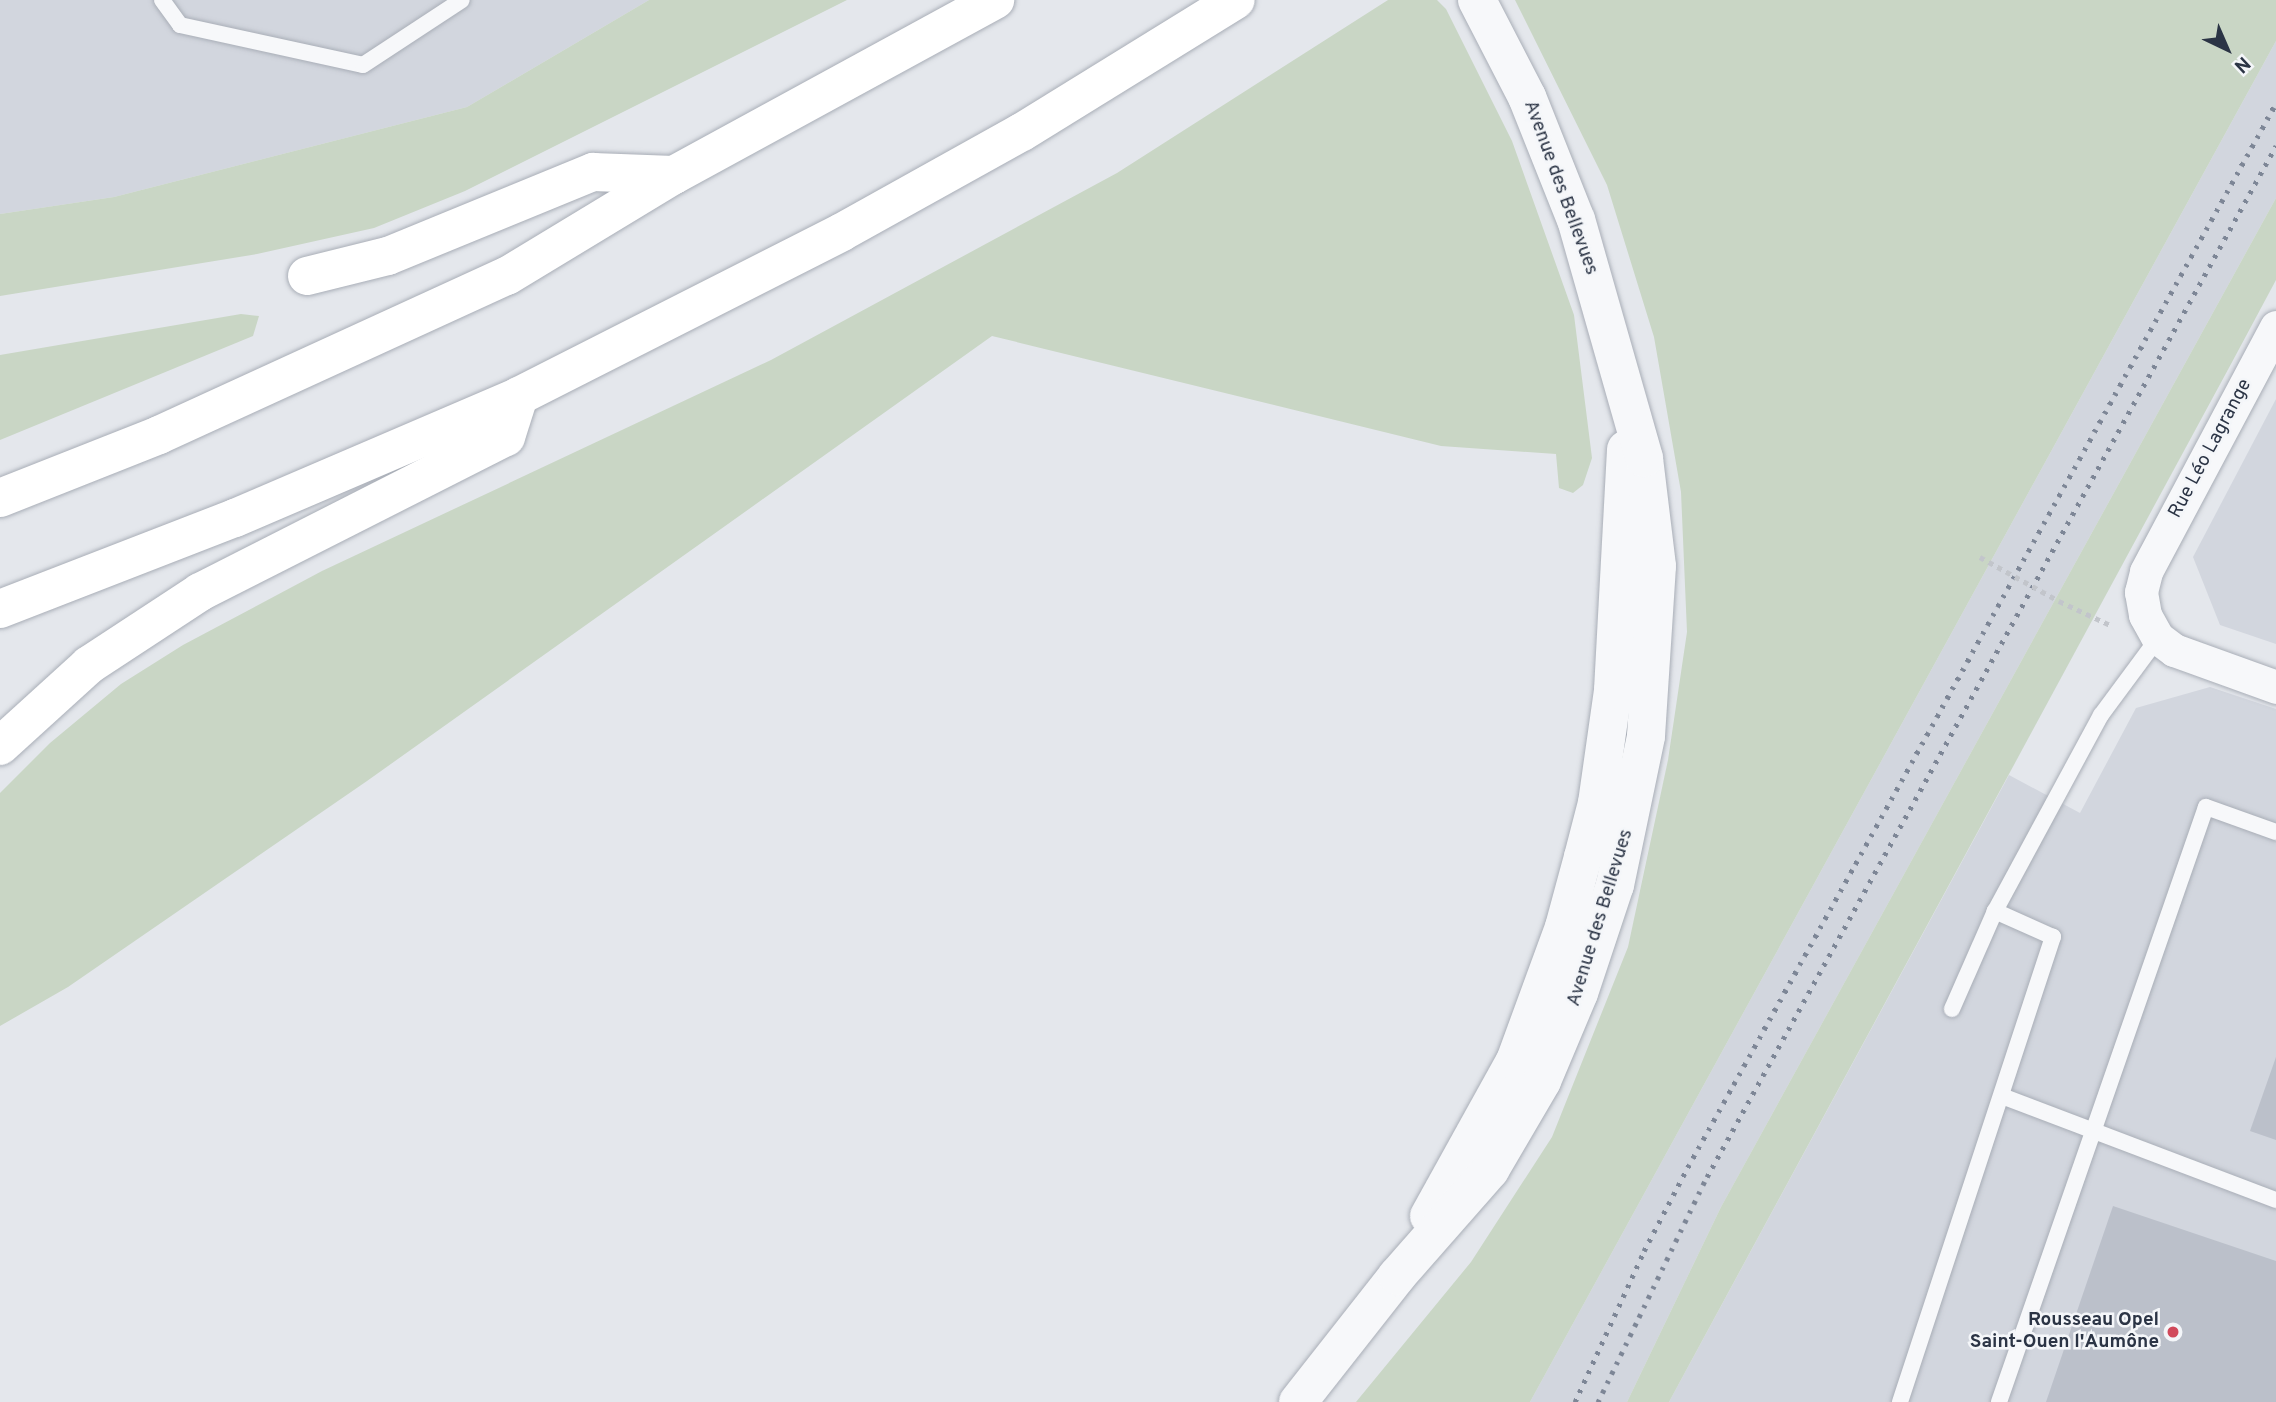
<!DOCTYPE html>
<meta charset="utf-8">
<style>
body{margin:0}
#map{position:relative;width:2276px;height:1402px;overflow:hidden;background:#e4e7ec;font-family:Overpass,sans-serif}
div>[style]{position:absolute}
.built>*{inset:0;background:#d2d6de}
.green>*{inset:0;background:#c9d6c5}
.building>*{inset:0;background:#bbc0ca}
.path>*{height:4.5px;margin-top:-2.25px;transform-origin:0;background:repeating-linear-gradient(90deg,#c2c5cb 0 5px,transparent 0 10px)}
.roads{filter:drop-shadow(0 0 2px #a9aeb7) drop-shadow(0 0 2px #a9aeb7)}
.service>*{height:16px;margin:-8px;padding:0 8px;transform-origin:8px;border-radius:8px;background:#f7f8fa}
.minor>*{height:33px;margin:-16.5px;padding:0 16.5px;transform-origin:16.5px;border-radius:16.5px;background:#f7f8fa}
.tertiary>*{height:38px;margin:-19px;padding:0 19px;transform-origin:19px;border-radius:19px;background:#f7f8fa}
.motorway>*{height:38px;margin:-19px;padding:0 19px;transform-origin:19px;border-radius:19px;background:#fff}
.rail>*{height:5px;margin-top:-2.5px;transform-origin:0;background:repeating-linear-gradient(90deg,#7d8696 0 3.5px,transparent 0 10.5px)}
.path-bridge>*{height:4.5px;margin-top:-2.25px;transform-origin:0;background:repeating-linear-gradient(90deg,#c2c5cb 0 5px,transparent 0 10px)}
.dots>*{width:19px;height:19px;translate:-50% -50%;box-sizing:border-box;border:4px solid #f4f6f9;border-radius:50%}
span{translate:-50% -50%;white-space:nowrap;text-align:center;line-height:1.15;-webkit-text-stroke:5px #f4f6f9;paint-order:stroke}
.street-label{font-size:19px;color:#2b3445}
.poi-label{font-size:19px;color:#2b3445;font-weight:700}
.right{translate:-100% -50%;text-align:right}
.north{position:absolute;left:2192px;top:14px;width:70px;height:70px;-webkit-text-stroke:5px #f4f6f9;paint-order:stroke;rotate:136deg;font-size:19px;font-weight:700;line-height:28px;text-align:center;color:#2b3445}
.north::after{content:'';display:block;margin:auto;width:24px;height:32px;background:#2b3445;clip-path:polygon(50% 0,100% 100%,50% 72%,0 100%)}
</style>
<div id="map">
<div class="built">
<div style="clip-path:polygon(0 0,649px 0,467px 107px,114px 197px,0 214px)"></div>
<div style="clip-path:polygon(2276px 41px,2276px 198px,1721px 1207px,1627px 1402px,1530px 1402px)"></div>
<div style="clip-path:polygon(2276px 399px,2276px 644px,2220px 625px,2193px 557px)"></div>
<div style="clip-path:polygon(2210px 687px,2276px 709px,2276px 1402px,1669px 1402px,2009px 775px,2080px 813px,2136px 708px)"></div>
</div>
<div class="green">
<div style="clip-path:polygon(649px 0,847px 0,465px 191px,374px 228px,257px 254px,0 296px,0 214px,114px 197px,467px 107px)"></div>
<div style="clip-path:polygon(1388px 0,1437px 0,1446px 9px,1512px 141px,1574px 315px,1592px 458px,1583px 485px,1573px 493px,1559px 488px,1556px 454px,1441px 446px,992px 336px,367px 781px,68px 987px,0 1026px,0 793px,50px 743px,121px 684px,183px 645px,322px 571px,771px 360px,1117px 173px)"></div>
<div style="clip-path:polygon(1515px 0,2276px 0,2276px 41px,1530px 1402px,1356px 1402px,1471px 1262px,1552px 1137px,1628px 947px,1668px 760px,1687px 632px,1681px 492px,1654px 337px,1607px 185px)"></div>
<div style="clip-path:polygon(2276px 198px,2276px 280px,2231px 364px,1669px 1402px,1627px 1402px,1721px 1207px)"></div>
<div style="clip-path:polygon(241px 314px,259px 316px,253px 336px,0 440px,0 355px)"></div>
</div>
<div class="building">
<div style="clip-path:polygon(2276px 1057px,2276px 1140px,2250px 1131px)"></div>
<div style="clip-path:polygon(2113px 1206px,2276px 1261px,2276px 1402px,2046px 1402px)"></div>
</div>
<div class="path">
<div style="left:2059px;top:601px;width:56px;rotate:25.2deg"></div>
</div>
<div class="roads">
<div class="service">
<div style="left:162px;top:0;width:31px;rotate:54deg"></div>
<div style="left:180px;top:25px;width:187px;rotate:12.3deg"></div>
<div style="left:363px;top:65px;width:118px;rotate:-33.3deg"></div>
<div style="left:1952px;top:1009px;width:107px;rotate:-66.3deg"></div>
<div style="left:1995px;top:911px;width:223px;rotate:-61.6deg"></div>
<div style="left:2101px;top:715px;width:96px;rotate:-53.5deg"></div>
<div style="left:2002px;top:1096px;width:293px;rotate:20.8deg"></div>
<div style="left:1900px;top:1402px;width:490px;rotate:-71.8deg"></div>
<div style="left:2053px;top:937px;width:64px;rotate:-155.9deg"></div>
<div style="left:1999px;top:1402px;width:630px;rotate:-70.82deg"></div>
<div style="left:2206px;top:807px;width:74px;rotate:19.7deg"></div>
</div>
<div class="minor">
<div style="left:2276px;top:327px;width:277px;rotate:118deg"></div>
<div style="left:2146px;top:572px;width:21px;rotate:104deg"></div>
<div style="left:2141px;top:592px;width:23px;rotate:80deg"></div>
<div style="left:2145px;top:615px;width:26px;rotate:61deg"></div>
<div style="left:2158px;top:638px;width:20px;rotate:37deg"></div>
<div style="left:2174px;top:650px;width:109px;rotate:19.9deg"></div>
</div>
<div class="tertiary">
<div style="left:1429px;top:1216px;width:177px;rotate:-61deg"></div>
<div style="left:1515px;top:1061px;width:143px;rotate:-69.9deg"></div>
<div style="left:1564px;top:927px;width:73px;rotate:-74.8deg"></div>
<div style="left:1583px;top:857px;width:56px;rotate:-75.5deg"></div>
<div style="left:1597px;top:803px;width:114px;rotate:-81.9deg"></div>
<div style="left:1613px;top:690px;width:241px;rotate:-86.9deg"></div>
<div style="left:1298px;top:1402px;width:160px;rotate:-51.8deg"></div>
<div style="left:1397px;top:1276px;width:141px;rotate:-48.7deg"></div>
<div style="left:1490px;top:1170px;width:103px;rotate:-59.7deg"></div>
<div style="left:1542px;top:1081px;width:95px;rotate:-67.2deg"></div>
<div style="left:1579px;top:993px;width:114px;rotate:-71.6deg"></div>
<div style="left:1615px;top:885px;width:152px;rotate:-78.2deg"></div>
<div style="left:1646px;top:736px;width:170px;rotate:-86.3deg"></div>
<div style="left:1657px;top:566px;width:109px;rotate:-96.9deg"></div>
<div style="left:1644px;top:458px;width:248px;rotate:-105.9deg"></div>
<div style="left:1576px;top:220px;width:132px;rotate:-111.7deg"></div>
<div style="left:1527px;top:97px;width:109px;rotate:-117.3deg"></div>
</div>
<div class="motorway">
<div style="left:307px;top:276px;width:83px;rotate:-13.9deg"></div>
<div style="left:388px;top:256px;width:222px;rotate:-22.3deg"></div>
<div style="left:593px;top:172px;width:81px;rotate:2.1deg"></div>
<div style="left:0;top:498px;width:171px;rotate:-21.6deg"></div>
<div style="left:159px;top:435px;width:383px;rotate:-24.6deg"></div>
<div style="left:507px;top:276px;width:195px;rotate:-31.2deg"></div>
<div style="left:674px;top:175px;width:366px;rotate:-28.6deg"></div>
<div style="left:0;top:609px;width:252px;rotate:-21.2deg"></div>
<div style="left:235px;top:518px;width:309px;rotate:-23.2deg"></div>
<div style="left:519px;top:396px;width:362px;rotate:-26.9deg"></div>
<div style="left:842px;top:232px;width:206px;rotate:-29.1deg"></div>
<div style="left:1022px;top:132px;width:251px;rotate:-31.7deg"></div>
<div style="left:0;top:746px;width:120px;rotate:-42.3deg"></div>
<div style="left:89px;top:665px;width:133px;rotate:-33.3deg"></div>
<div style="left:200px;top:592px;width:343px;rotate:-26.9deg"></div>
<div style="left:506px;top:437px;width:43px;rotate:-72.4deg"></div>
</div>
</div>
<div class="rail">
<div style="left:1575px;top:1402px;width:166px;rotate:-65.4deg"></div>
<div style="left:1644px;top:1251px;width:95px;rotate:-62.4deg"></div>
<div style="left:1688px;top:1167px;width:1216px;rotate:-61.07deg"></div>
<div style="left:1598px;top:1402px;width:250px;rotate:-64.2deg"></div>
<div style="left:1707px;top:1177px;width:1178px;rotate:-61.11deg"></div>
</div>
<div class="path-bridge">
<div style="left:1980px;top:557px;width:90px;rotate:29.1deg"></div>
</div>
<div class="dots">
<div style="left:2173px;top:1332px;background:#d1495b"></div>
</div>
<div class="street-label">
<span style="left:1560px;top:188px;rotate:70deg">Avenue des Bellevues</span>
<span style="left:2211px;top:449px;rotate:-62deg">Rue Léo Lagrange</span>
<span style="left:1601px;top:918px;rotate:-73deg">Avenue des Bellevues</span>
</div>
<div class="poi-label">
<span class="right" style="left:2159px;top:1332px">Rousseau Opel<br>Saint-Ouen l'Aumône</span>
</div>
<div class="north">N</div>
</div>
